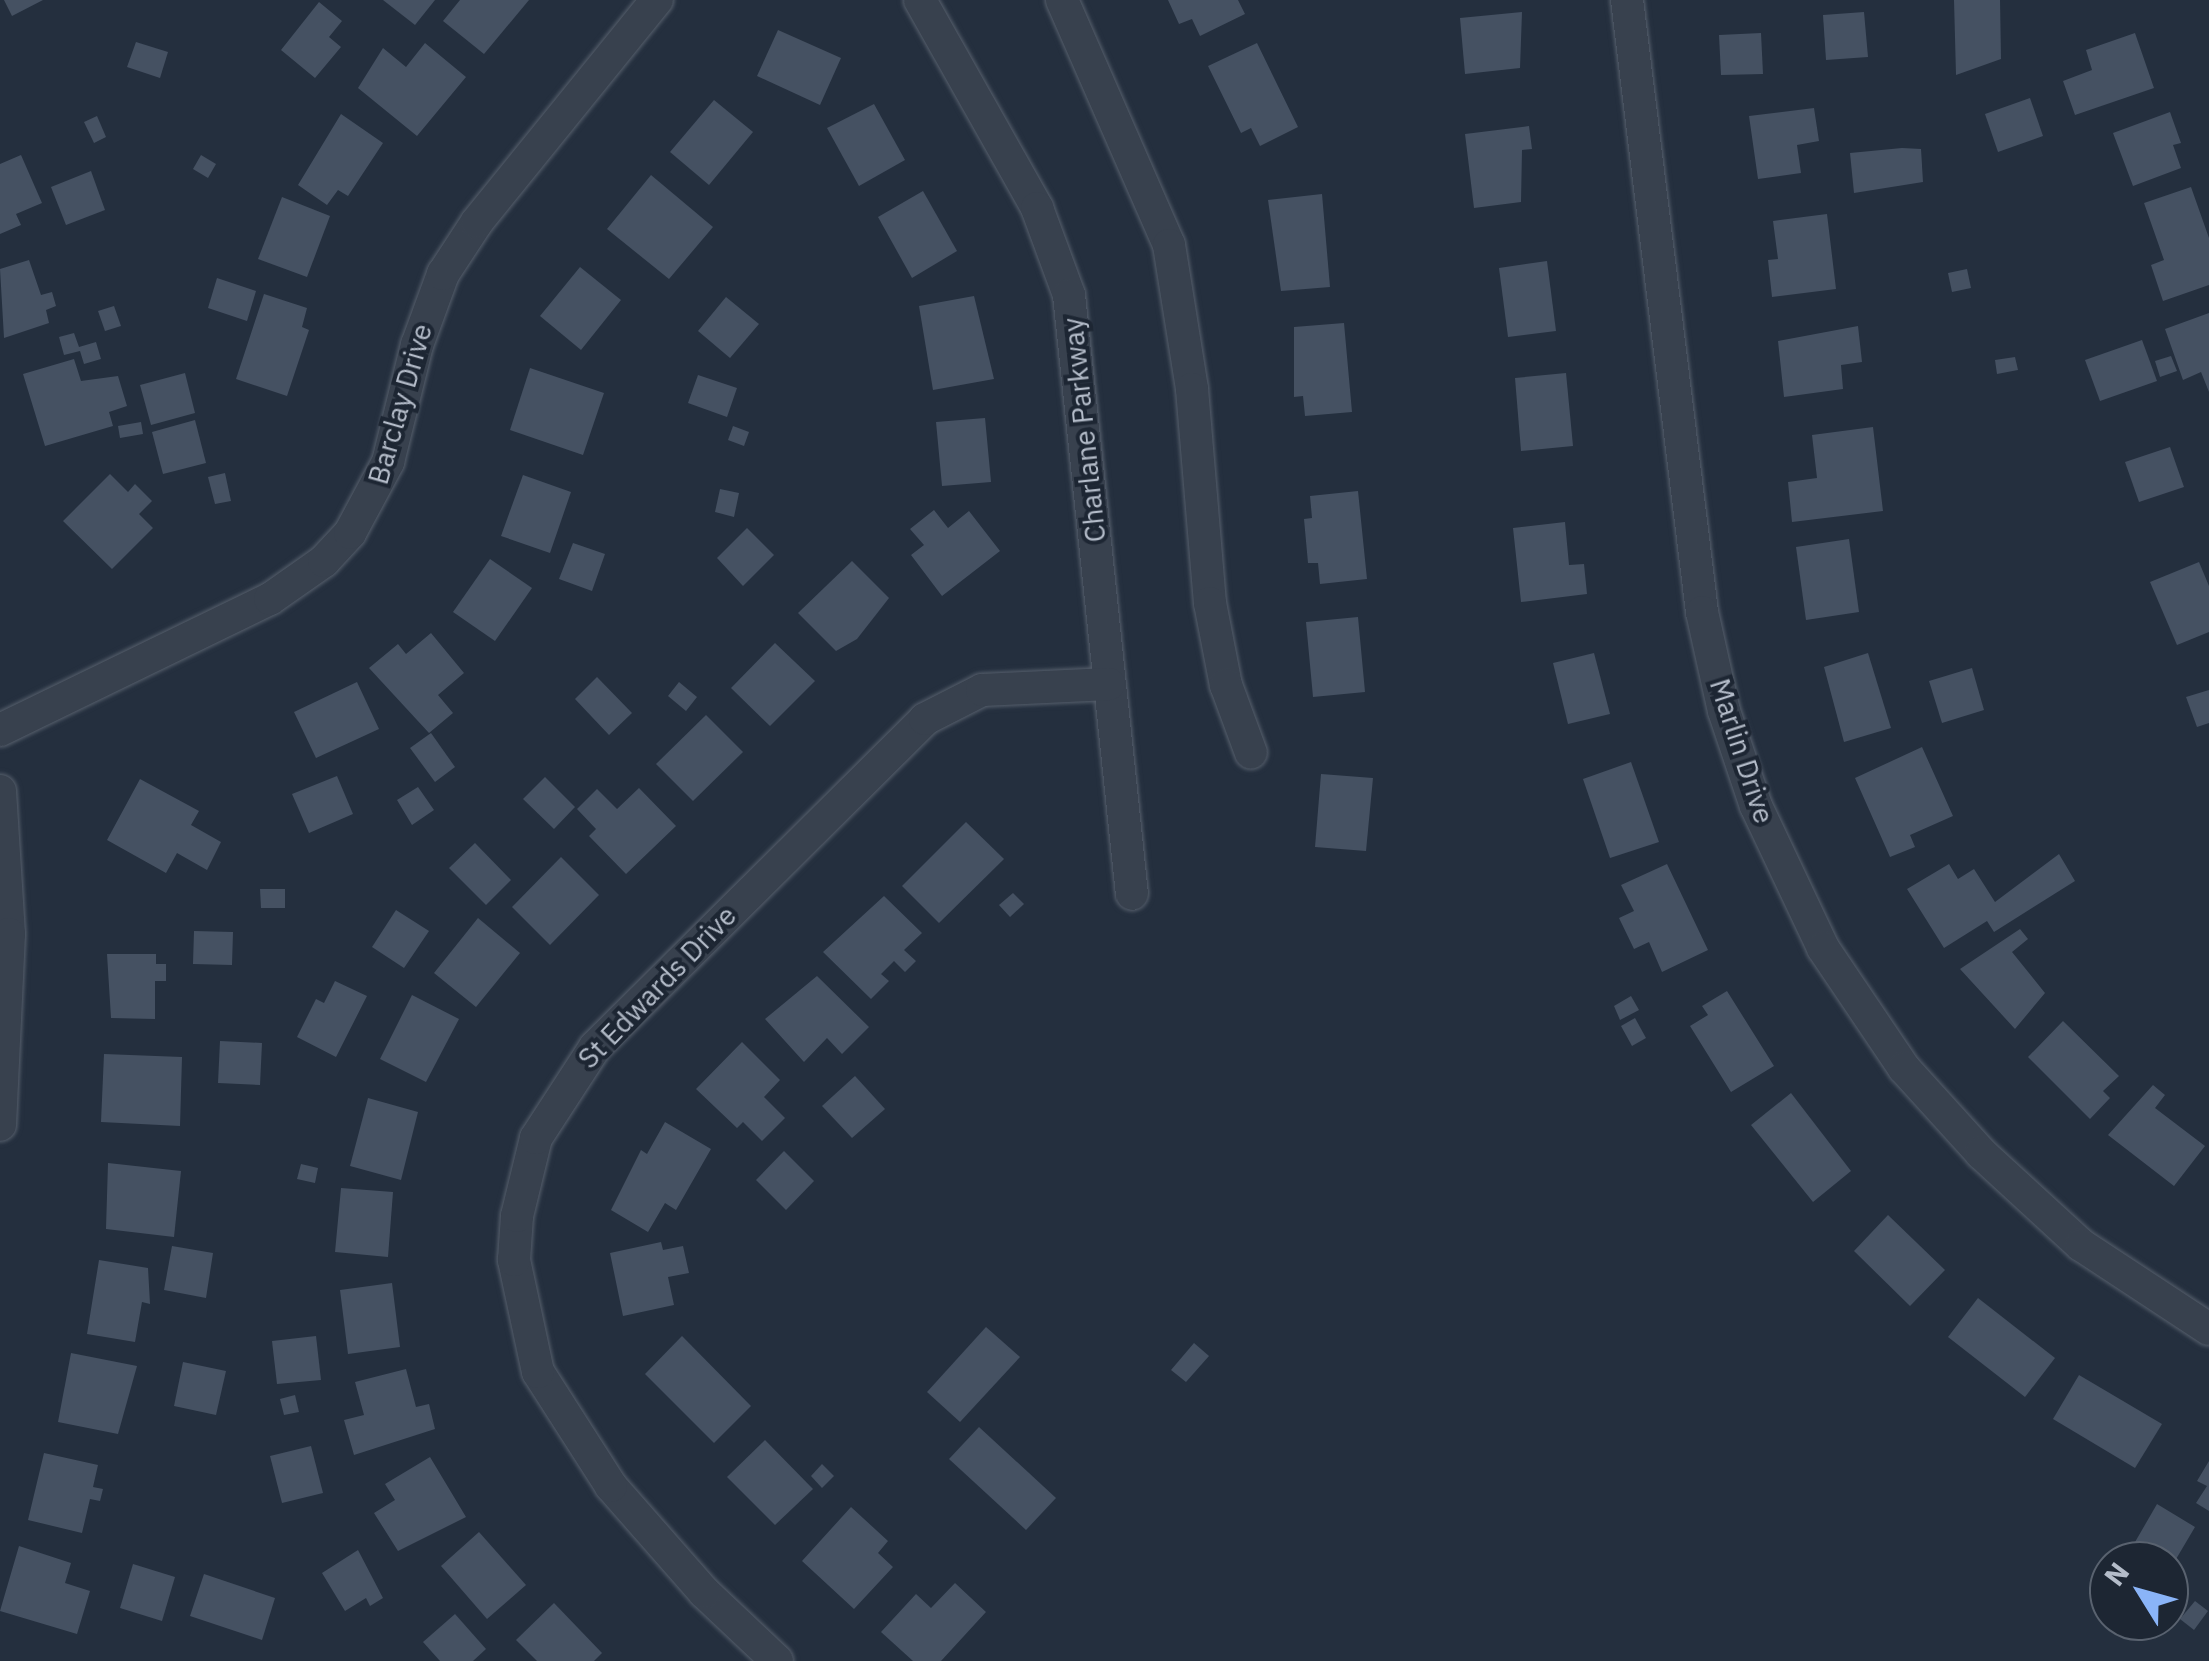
<!DOCTYPE html>
<style>
body{margin:0}
#map{position:relative;width:2209px;height:1661px;overflow:hidden;background:#242f3e;font-family:"IBM Plex Sans",sans-serif}
div>[style]{position:absolute}
.building>*{inset:0;background:#455162}
.roads{filter:drop-shadow(0 0 2px #565f6c) drop-shadow(0 0 2px #565f6c)}
.street>*{height:32px;margin:-16px;padding:0 16px;transform-origin:16px;border-radius:16px;background:#38414e}
span{translate:-50% -50%;white-space:nowrap;text-align:center;line-height:1.15;-webkit-text-stroke:8px #1d2633;paint-order:stroke}
.street-label{font-size:28px;color:#b4bcc9}
.north{position:absolute;left:2089px;top:1541px;width:100px;height:100px;box-sizing:border-box;background:#1d2633;border:2px solid #59626f;border-radius:50%;rotate:307deg;font-size:28px;font-weight:700;line-height:40px;text-align:center;color:#b4bcc9}
.north::after{content:'';display:block;margin:auto;width:35px;height:45px;background:#8ab4f8;clip-path:polygon(50% 0,100% 100%,50% 72%,0 100%)}
</style>
<div id="map">
<div class="building">
<div style="clip-path:polygon(4px 0,43px 0,12px 16px)"></div>
<div style="clip-path:polygon(383px 0,435px 0,415px 25px)"></div>
<div style="clip-path:polygon(460px 0,529px 0,484px 54px,443px 21px)"></div>
<div style="clip-path:polygon(1168px 0,1238px 0,1245px 14px,1200px 36px,1192px 19px,1179px 24px)"></div>
<div style="clip-path:polygon(1954px 0,2000px 0,2001px 59px,1956px 75px)"></div>
<div style="clip-path:polygon(319px 2px,342px 21px,329px 37px,341px 47px,315px 78px,281px 50px)"></div>
<div style="clip-path:polygon(1522px 12px,1520px 68px,1465px 74px,1460px 18px)"></div>
<div style="clip-path:polygon(1864px 12px,1868px 57px,1826px 60px,1823px 15px)"></div>
<div style="clip-path:polygon(778px 30px,841px 58px,820px 105px,757px 76px)"></div>
<div style="clip-path:polygon(1761px 33px,1763px 74px,1721px 75px,1719px 35px)"></div>
<div style="clip-path:polygon(2135px 33px,2154px 88px,2075px 115px,2063px 81px,2092px 70px,2086px 50px)"></div>
<div style="clip-path:polygon(136px 42px,168px 52px,160px 78px,127px 67px)"></div>
<div style="clip-path:polygon(425px 43px,466px 77px,417px 136px,358px 88px,383px 48px,406px 67px)"></div>
<div style="clip-path:polygon(1257px 43px,1298px 127px,1260px 146px,1251px 128px,1241px 133px,1208px 66px)"></div>
<div style="clip-path:polygon(2030px 98px,2043px 136px,1998px 152px,1985px 114px)"></div>
<div style="clip-path:polygon(714px 100px,753px 132px,709px 185px,670px 152px)"></div>
<div style="clip-path:polygon(874px 104px,905px 160px,859px 186px,827px 128px)"></div>
<div style="clip-path:polygon(1814px 108px,1819px 141px,1797px 145px,1801px 173px,1758px 179px,1749px 116px)"></div>
<div style="clip-path:polygon(2170px 112px,2181px 143px,2173px 145px,2181px 168px,2133px 186px,2113px 133px)"></div>
<div style="clip-path:polygon(341px 114px,383px 143px,348px 196px,338px 190px,327px 205px,298px 185px)"></div>
<div style="clip-path:polygon(97px 116px,106px 137px,94px 143px,84px 122px)"></div>
<div style="clip-path:polygon(1529px 126px,1532px 149px,1522px 150px,1521px 202px,1474px 208px,1465px 134px)"></div>
<div style="clip-path:polygon(1902px 148px,1921px 149px,1923px 182px,1854px 193px,1850px 153px)"></div>
<div style="clip-path:polygon(21px 155px,42px 203px,16px 214px,21px 225px,0 234px,0 164px)"></div>
<div style="clip-path:polygon(201px 155px,216px 164px,208px 178px,193px 169px)"></div>
<div style="clip-path:polygon(91px 171px,105px 210px,66px 225px,51px 187px)"></div>
<div style="clip-path:polygon(651px 175px,713px 227px,669px 279px,607px 229px)"></div>
<div style="clip-path:polygon(2191px 187px,2209px 238px,2209px 285px,2163px 301px,2151px 265px,2164px 260px,2144px 203px)"></div>
<div style="clip-path:polygon(923px 191px,957px 251px,912px 278px,878px 217px)"></div>
<div style="clip-path:polygon(1322px 194px,1330px 287px,1281px 291px,1268px 200px)"></div>
<div style="clip-path:polygon(282px 197px,330px 216px,307px 277px,258px 259px)"></div>
<div style="clip-path:polygon(1827px 214px,1836px 289px,1772px 297px,1768px 260px,1778px 259px,1773px 221px)"></div>
<div style="clip-path:polygon(29px 260px,41px 295px,52px 292px,56px 306px,46px 310px,49px 323px,4px 338px,0 269px)"></div>
<div style="clip-path:polygon(1547px 261px,1556px 331px,1508px 337px,1499px 268px)"></div>
<div style="clip-path:polygon(580px 267px,621px 300px,581px 350px,540px 316px)"></div>
<div style="clip-path:polygon(1967px 269px,1971px 288px,1952px 292px,1948px 273px)"></div>
<div style="clip-path:polygon(217px 278px,256px 291px,247px 321px,208px 308px)"></div>
<div style="clip-path:polygon(264px 294px,307px 308px,302px 327px,309px 330px,287px 396px,236px 379px)"></div>
<div style="clip-path:polygon(974px 296px,994px 379px,933px 390px,919px 306px)"></div>
<div style="clip-path:polygon(726px 297px,759px 324px,730px 358px,698px 331px)"></div>
<div style="clip-path:polygon(114px 306px,121px 326px,105px 331px,98px 311px)"></div>
<div style="clip-path:polygon(2209px 313px,2209px 392px,2201px 372px,2183px 380px,2165px 329px)"></div>
<div style="clip-path:polygon(1344px 323px,1352px 412px,1305px 416px,1303px 396px,1294px 397px,1294px 327px)"></div>
<div style="clip-path:polygon(1858px 326px,1862px 362px,1841px 365px,1843px 389px,1784px 397px,1778px 341px)"></div>
<div style="clip-path:polygon(74px 333px,79px 347px,96px 342px,101px 359px,84px 364px,80px 351px,64px 355px,59px 337px)"></div>
<div style="clip-path:polygon(2142px 340px,2157px 381px,2100px 401px,2085px 360px)"></div>
<div style="clip-path:polygon(2171px 356px,2177px 371px,2160px 377px,2155px 361px)"></div>
<div style="clip-path:polygon(2015px 357px,2018px 370px,1997px 374px,1995px 360px)"></div>
<div style="clip-path:polygon(74px 359px,81px 381px,118px 376px,127px 406px,109px 412px,113px 426px,45px 446px,23px 374px)"></div>
<div style="clip-path:polygon(530px 368px,604px 393px,583px 455px,510px 430px)"></div>
<div style="clip-path:polygon(185px 373px,195px 413px,151px 425px,140px 385px)"></div>
<div style="clip-path:polygon(1566px 373px,1573px 446px,1521px 451px,1515px 378px)"></div>
<div style="clip-path:polygon(698px 375px,737px 388px,727px 417px,688px 403px)"></div>
<div style="clip-path:polygon(985px 418px,991px 482px,942px 486px,936px 422px)"></div>
<div style="clip-path:polygon(195px 420px,206px 463px,163px 474px,152px 432px)"></div>
<div style="clip-path:polygon(141px 422px,143px 434px,120px 438px,118px 426px)"></div>
<div style="clip-path:polygon(733px 426px,749px 432px,744px 446px,728px 440px)"></div>
<div style="clip-path:polygon(1873px 427px,1883px 511px,1792px 522px,1788px 482px,1817px 478px,1812px 435px)"></div>
<div style="clip-path:polygon(2170px 447px,2184px 487px,2139px 502px,2125px 462px)"></div>
<div style="clip-path:polygon(225px 473px,231px 501px,215px 504px,208px 477px)"></div>
<div style="clip-path:polygon(110px 474px,128px 492px,135px 484px,152px 501px,139px 514px,153px 528px,112px 569px,63px 521px)"></div>
<div style="clip-path:polygon(523px 475px,571px 492px,550px 553px,501px 536px)"></div>
<div style="clip-path:polygon(720px 489px,739px 493px,734px 517px,715px 512px)"></div>
<div style="clip-path:polygon(1358px 491px,1367px 579px,1320px 584px,1318px 563px,1308px 563px,1304px 519px,1312px 518px,1310px 496px)"></div>
<div style="clip-path:polygon(934px 510px,948px 528px,969px 511px,1000px 551px,942px 596px,911px 555px,924px 545px,910px 529px)"></div>
<div style="clip-path:polygon(1565px 522px,1569px 565px,1584px 564px,1587px 594px,1521px 602px,1513px 528px)"></div>
<div style="clip-path:polygon(747px 528px,774px 555px,743px 586px,717px 558px)"></div>
<div style="clip-path:polygon(1849px 539px,1859px 612px,1806px 620px,1796px 547px)"></div>
<div style="clip-path:polygon(573px 543px,605px 554px,592px 591px,559px 579px)"></div>
<div style="clip-path:polygon(490px 559px,532px 588px,495px 641px,453px 612px)"></div>
<div style="clip-path:polygon(852px 561px,889px 598px,857px 639px,836px 651px,798px 613px)"></div>
<div style="clip-path:polygon(2199px 562px,2209px 586px,2209px 632px,2177px 645px,2150px 582px)"></div>
<div style="clip-path:polygon(1358px 617px,1365px 692px,1313px 697px,1306px 622px)"></div>
<div style="clip-path:polygon(431px 633px,464px 673px,438px 695px,453px 713px,429px 733px,369px 668px,398px 644px,406px 654px)"></div>
<div style="clip-path:polygon(775px 643px,815px 681px,770px 726px,731px 688px)"></div>
<div style="clip-path:polygon(1594px 653px,1610px 714px,1568px 724px,1553px 663px)"></div>
<div style="clip-path:polygon(1868px 653px,1891px 728px,1844px 742px,1824px 667px)"></div>
<div style="clip-path:polygon(1972px 668px,1984px 710px,1942px 723px,1929px 681px)"></div>
<div style="clip-path:polygon(597px 677px,632px 713px,609px 735px,575px 699px)"></div>
<div style="clip-path:polygon(357px 682px,379px 729px,316px 758px,294px 712px)"></div>
<div style="clip-path:polygon(679px 682px,697px 697px,686px 711px,668px 696px)"></div>
<div style="clip-path:polygon(2209px 690px,2209px 723px,2197px 727px,2186px 697px)"></div>
<div style="clip-path:polygon(706px 715px,743px 752px,693px 801px,656px 764px)"></div>
<div style="clip-path:polygon(431px 733px,455px 767px,435px 782px,410px 748px)"></div>
<div style="clip-path:polygon(1922px 747px,1953px 816px,1910px 835px,1915px 847px,1890px 857px,1855px 778px)"></div>
<div style="clip-path:polygon(1631px 762px,1659px 842px,1610px 858px,1583px 779px)"></div>
<div style="clip-path:polygon(1321px 774px,1373px 778px,1366px 851px,1315px 847px)"></div>
<div style="clip-path:polygon(337px 776px,353px 814px,309px 833px,292px 794px)"></div>
<div style="clip-path:polygon(545px 777px,575px 807px,554px 829px,523px 799px)"></div>
<div style="clip-path:polygon(140px 779px,199px 811px,191px 825px,221px 842px,207px 870px,177px 853px,166px 873px,107px 840px)"></div>
<div style="clip-path:polygon(418px 787px,434px 810px,412px 825px,397px 800px)"></div>
<div style="clip-path:polygon(639px 788px,676px 826px,626px 874px,589px 836px,596px 829px,577px 809px,597px 789px,617px 809px)"></div>
<div style="clip-path:polygon(966px 822px,1004px 859px,939px 923px,902px 886px)"></div>
<div style="clip-path:polygon(475px 843px,511px 880px,486px 905px,449px 868px)"></div>
<div style="clip-path:polygon(2059px 854px,2075px 881px,1994px 932px,1987px 921px,1944px 948px,1907px 889px,1949px 864px,1958px 879px,1974px 869px,1995px 902px)"></div>
<div style="clip-path:polygon(561px 857px,599px 895px,550px 945px,512px 907px)"></div>
<div style="clip-path:polygon(1667px 864px,1708px 950px,1662px 972px,1649px 942px,1634px 949px,1619px 918px,1634px 911px,1621px 885px)"></div>
<div style="clip-path:polygon(260px 889px,285px 889px,285px 908px,261px 908px)"></div>
<div style="clip-path:polygon(1013px 893px,1024px 904px,1010px 917px,999px 905px)"></div>
<div style="clip-path:polygon(884px 896px,922px 933px,904px 950px,916px 961px,905px 972px,894px 961px,881px 974px,889px 981px,871px 999px,823px 952px)"></div>
<div style="clip-path:polygon(396px 910px,429px 931px,404px 968px,372px 947px)"></div>
<div style="clip-path:polygon(478px 918px,520px 953px,476px 1007px,434px 973px)"></div>
<div style="clip-path:polygon(2020px 929px,2028px 939px,2012px 952px,2045px 993px,2015px 1029px,1960px 969px)"></div>
<div style="clip-path:polygon(194px 931px,233px 932px,232px 965px,193px 964px)"></div>
<div style="clip-path:polygon(107px 954px,156px 954px,156px 964px,166px 964px,166px 981px,155px 981px,155px 1019px,111px 1018px)"></div>
<div style="clip-path:polygon(817px 976px,869px 1027px,842px 1054px,827px 1038px,804px 1062px,765px 1019px)"></div>
<div style="clip-path:polygon(335px 981px,367px 996px,336px 1057px,297px 1037px,316px 999px,324px 1003px)"></div>
<div style="clip-path:polygon(1727px 991px,1774px 1066px,1731px 1092px,1690px 1026px,1708px 1015px,1702px 1006px)"></div>
<div style="clip-path:polygon(412px 995px,459px 1019px,426px 1082px,380px 1059px)"></div>
<div style="clip-path:polygon(1631px 996px,1639px 1010px,1620px 1020px,1614px 1006px)"></div>
<div style="clip-path:polygon(1635px 1018px,1646px 1038px,1632px 1046px,1621px 1026px)"></div>
<div style="clip-path:polygon(2063px 1021px,2119px 1076px,2103px 1091px,2110px 1098px,2090px 1119px,2028px 1057px)"></div>
<div style="clip-path:polygon(220px 1041px,262px 1043px,260px 1085px,218px 1083px)"></div>
<div style="clip-path:polygon(742px 1042px,780px 1080px,764px 1097px,785px 1118px,762px 1141px,743px 1122px,737px 1128px,696px 1089px)"></div>
<div style="clip-path:polygon(104px 1054px,182px 1057px,180px 1126px,101px 1122px)"></div>
<div style="clip-path:polygon(855px 1076px,885px 1109px,852px 1138px,822px 1106px)"></div>
<div style="clip-path:polygon(2153px 1085px,2165px 1095px,2155px 1108px,2205px 1146px,2174px 1186px,2108px 1135px)"></div>
<div style="clip-path:polygon(1791px 1093px,1851px 1171px,1813px 1202px,1751px 1125px)"></div>
<div style="clip-path:polygon(368px 1098px,418px 1112px,401px 1180px,350px 1166px)"></div>
<div style="clip-path:polygon(665px 1122px,711px 1149px,676px 1210px,665px 1203px,648px 1232px,611px 1210px,641px 1150px,647px 1154px)"></div>
<div style="clip-path:polygon(784px 1151px,814px 1181px,786px 1210px,756px 1180px)"></div>
<div style="clip-path:polygon(108px 1163px,181px 1171px,174px 1237px,106px 1229px)"></div>
<div style="clip-path:polygon(301px 1164px,318px 1168px,315px 1183px,297px 1179px)"></div>
<div style="clip-path:polygon(341px 1188px,393px 1192px,388px 1257px,335px 1252px)"></div>
<div style="clip-path:polygon(1888px 1215px,1945px 1270px,1910px 1306px,1854px 1251px)"></div>
<div style="clip-path:polygon(661px 1242px,663px 1250px,683px 1246px,689px 1273px,668px 1277px,674px 1305px,623px 1316px,610px 1253px)"></div>
<div style="clip-path:polygon(172px 1246px,213px 1253px,206px 1298px,164px 1290px)"></div>
<div style="clip-path:polygon(99px 1260px,148px 1268px,150px 1304px,142px 1302px,135px 1342px,87px 1334px)"></div>
<div style="clip-path:polygon(392px 1283px,400px 1347px,348px 1354px,340px 1290px)"></div>
<div style="clip-path:polygon(1978px 1298px,2055px 1358px,2025px 1397px,1948px 1337px)"></div>
<div style="clip-path:polygon(986px 1327px,1020px 1357px,960px 1422px,927px 1392px)"></div>
<div style="clip-path:polygon(316px 1336px,321px 1380px,277px 1384px,272px 1341px)"></div>
<div style="clip-path:polygon(682px 1336px,751px 1406px,714px 1443px,645px 1374px)"></div>
<div style="clip-path:polygon(1194px 1343px,1209px 1356px,1186px 1382px,1171px 1370px)"></div>
<div style="clip-path:polygon(71px 1353px,137px 1366px,118px 1434px,58px 1422px)"></div>
<div style="clip-path:polygon(183px 1362px,226px 1371px,216px 1415px,174px 1406px)"></div>
<div style="clip-path:polygon(406px 1369px,416px 1407px,429px 1404px,435px 1429px,354px 1455px,344px 1420px,364px 1415px,355px 1382px)"></div>
<div style="clip-path:polygon(2079px 1375px,2162px 1424px,2135px 1468px,2053px 1419px)"></div>
<div style="clip-path:polygon(295px 1395px,299px 1412px,284px 1415px,280px 1399px)"></div>
<div style="clip-path:polygon(979px 1427px,1056px 1498px,1026px 1530px,949px 1459px)"></div>
<div style="clip-path:polygon(765px 1440px,813px 1489px,775px 1525px,727px 1477px)"></div>
<div style="clip-path:polygon(311px 1446px,323px 1493px,282px 1503px,270px 1456px)"></div>
<div style="clip-path:polygon(44px 1453px,98px 1465px,93px 1487px,103px 1489px,100px 1501px,90px 1499px,82px 1533px,28px 1520px)"></div>
<div style="clip-path:polygon(430px 1457px,466px 1517px,398px 1551px,374px 1513px,395px 1500px,385px 1484px)"></div>
<div style="clip-path:polygon(2209px 1461px,2209px 1511px,2196px 1503px,2207px 1486px,2197px 1481px)"></div>
<div style="clip-path:polygon(822px 1464px,834px 1476px,822px 1488px,811px 1476px)"></div>
<div style="clip-path:polygon(2157px 1504px,2195px 1527px,2169px 1571px,2169px 1561px,2151px 1561px,2131px 1549px)"></div>
<div style="clip-path:polygon(851px 1507px,888px 1541px,878px 1553px,893px 1567px,854px 1609px,802px 1561px)"></div>
<div style="clip-path:polygon(479px 1532px,526px 1585px,487px 1619px,441px 1566px)"></div>
<div style="clip-path:polygon(19px 1546px,71px 1563px,65px 1583px,90px 1591px,77px 1634px,0 1611px)"></div>
<div style="clip-path:polygon(358px 1550px,383px 1598px,370px 1606px,366px 1598px,345px 1611px,322px 1573px)"></div>
<div style="clip-path:polygon(133px 1564px,175px 1577px,162px 1621px,120px 1608px)"></div>
<div style="clip-path:polygon(204px 1574px,275px 1598px,262px 1640px,190px 1616px)"></div>
<div style="clip-path:polygon(955px 1583px,986px 1612px,941px 1661px,913px 1661px,881px 1632px,916px 1594px,931px 1608px)"></div>
<div style="clip-path:polygon(2195px 1601px,2208px 1611px,2194px 1630px,2180px 1619px)"></div>
<div style="clip-path:polygon(554px 1603px,602px 1653px,594px 1661px,537px 1661px,516px 1640px)"></div>
<div style="clip-path:polygon(455px 1614px,486px 1649px,473px 1661px,440px 1661px,423px 1642px)"></div>
</div>
<div class="roads">
<div class="street">
<div style="left:920px;top:0;width:239px;rotate:60.6deg"></div>
<div style="left:1037px;top:208px;width:93px;rotate:69.8deg"></div>
<div style="left:1069px;top:295px;width:602px;rotate:84deg"></div>
<div style="left:1062px;top:0;width:267px;rotate:66.4deg"></div>
<div style="left:1169px;top:245px;width:146px;rotate:80.9deg"></div>
<div style="left:1192px;top:389px;width:215px;rotate:85.2deg"></div>
<div style="left:1210px;top:603px;width:84px;rotate:79deg"></div>
<div style="left:1226px;top:685px;width:72px;rotate:69.8deg"></div>
<div style="left:1627px;top:0;width:617px;rotate:83.01deg"></div>
<div style="left:1702px;top:612px;width:101px;rotate:77.5deg"></div>
<div style="left:1724px;top:711px;width:100px;rotate:71.4deg"></div>
<div style="left:1756px;top:806px;width:157px;rotate:64.7deg"></div>
<div style="left:1823px;top:948px;width:145px;rotate:56deg"></div>
<div style="left:1904px;top:1068px;width:115px;rotate:47.8deg"></div>
<div style="left:1981px;top:1153px;width:136px;rotate:42.6deg"></div>
<div style="left:2081px;top:1245px;width:153px;rotate:33.3deg"></div>
<div style="left:0;top:730px;width:300px;rotate:-25.9deg"></div>
<div style="left:270px;top:599px;width:66px;rotate:-35.1deg"></div>
<div style="left:324px;top:561px;width:38px;rotate:-47deg"></div>
<div style="left:350px;top:533px;width:81px;rotate:-61.8deg"></div>
<div style="left:388px;top:462px;width:121px;rotate:-76.1deg"></div>
<div style="left:417px;top:345px;width:76px;rotate:-69.9deg"></div>
<div style="left:443px;top:274px;width:62px;rotate:-56.8deg"></div>
<div style="left:477px;top:222px;width:286px;rotate:-51deg"></div>
<div style="left:0;top:791px;width:143px;rotate:86.4deg"></div>
<div style="left:9px;top:934px;width:191px;rotate:92.7deg"></div>
<div style="left:777px;top:1661px;width:100px;rotate:-136.6deg"></div>
<div style="left:704px;top:1592px;width:141px;rotate:-131.3deg"></div>
<div style="left:611px;top:1486px;width:135px;rotate:-122.6deg"></div>
<div style="left:538px;top:1372px;width:115px;rotate:-102.1deg"></div>
<div style="left:514px;top:1260px;width:44px;rotate:-86.1deg"></div>
<div style="left:517px;top:1216px;width:80px;rotate:-76.3deg"></div>
<div style="left:536px;top:1138px;width:108px;rotate:-57deg"></div>
<div style="left:595px;top:1047px;width:465px;rotate:-44.8deg"></div>
<div style="left:925px;top:719px;width:64px;rotate:-27deg"></div>
<div style="left:982px;top:690px;width:127px;rotate:-2.7deg"></div>
</div>
</div>
<div class="street-label">
<span style="left:400px;top:404px;rotate:-74deg">Barclay Drive</span>
<span style="left:1084px;top:430px;rotate:-96deg">Charlane Parkway</span>
<span style="left:1742px;top:751px;rotate:72deg">Marlin Drive</span>
<span style="left:657px;top:987px;rotate:-46deg">St Edwards Drive</span>
</div>
<div class="north">N</div>
</div>
